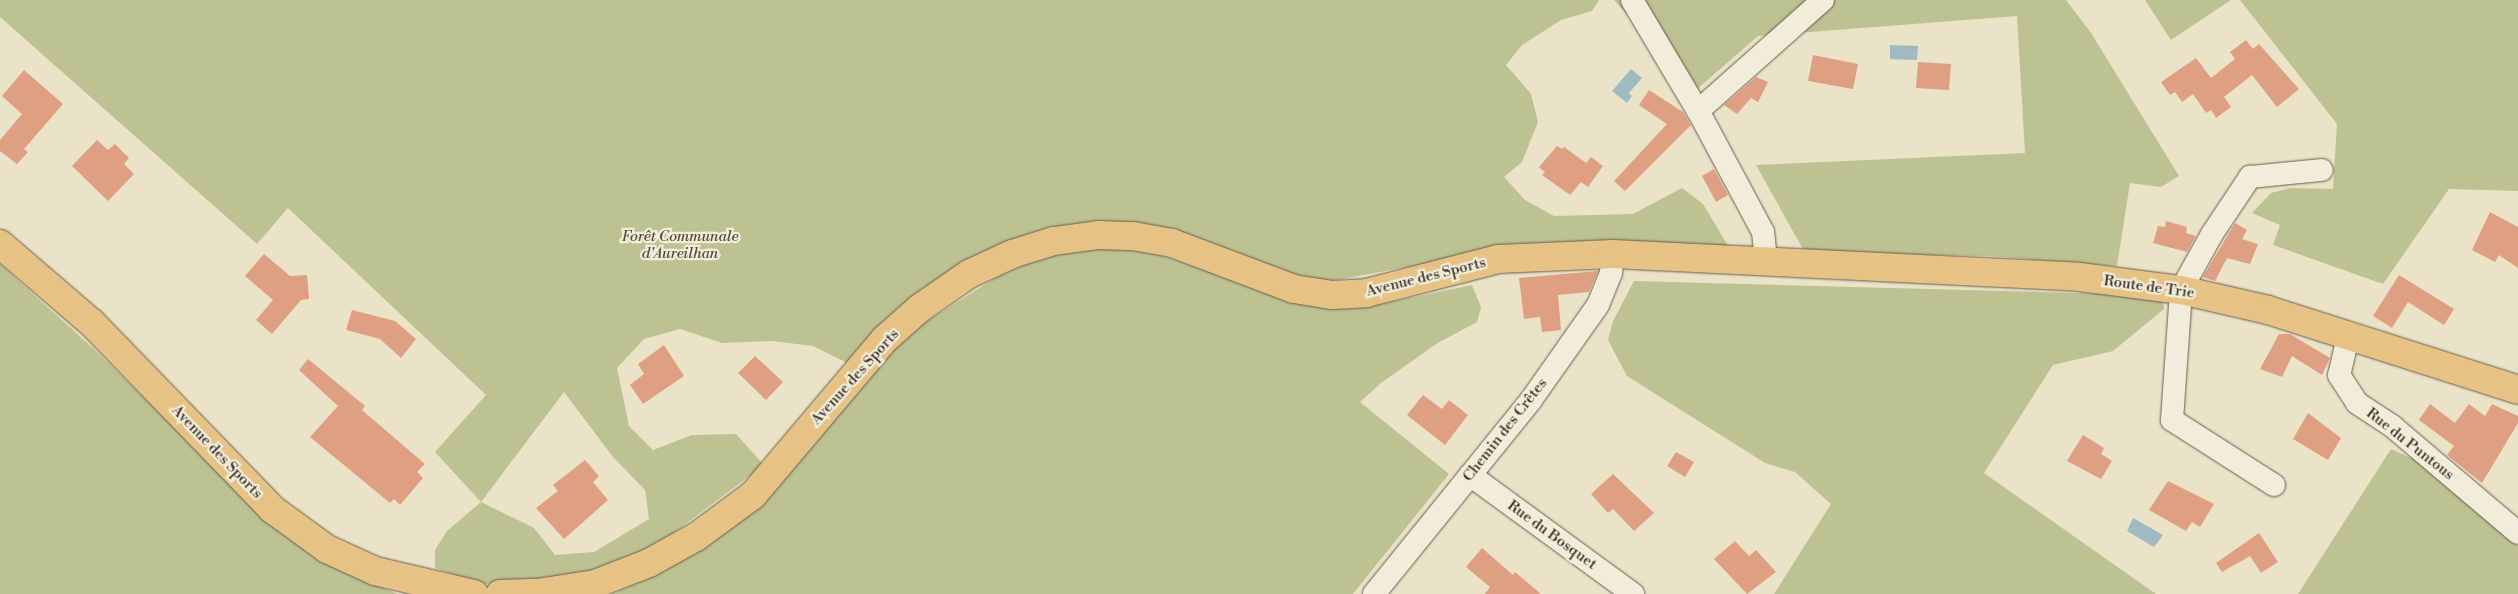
<!DOCTYPE html>
<meta charset="utf-8">
<style>
body{margin:0}
#map{position:relative;width:2518px;height:594px;overflow:hidden;background:#ebe3c8;font-family:"Libre Bodoni",serif}
div>[style]{position:absolute}
.green>*{inset:0;background:#bdc292}
.water>*{inset:0;background:#9fbbc1}
.building>*{inset:0;background:#df9f82}
.roads{filter:drop-shadow(0 0 1px #675d4e) drop-shadow(0 0 1px #675d4e)}
.minor>*{height:22px;margin:-11px;padding:0 11px;transform-origin:11px;border-radius:11px;background:#f2eddb}
.major>*{height:28px;margin:-14px;padding:0 14px;transform-origin:14px;border-radius:14px;background:#e6c284}
span{translate:-50% -50%;white-space:nowrap;text-align:center;line-height:1.15;-webkit-text-stroke:4.5px #f2eddb;paint-order:stroke}
.park-label{font-size:15px;color:#554d3b;font-style:italic}
.street-label{font-size:15px;color:#3b3025}
</style>
<div id="map">
<div class="green">
<div style="clip-path:polygon(evenodd,0 0,1599px 0,1592px 11px,1561px 20px,1522px 45px,1506px 65px,1531px 94px,1538px 122px,1522px 162px,1504px 177px,1525px 200px,1554px 216px,1633px 214px,1682px 188px,1703px 204px,1730px 249px,1445px 260px,1331px 281px,1313px 281px,1094px 223px,1025px 235px,936px 288px,847px 363px,813px 346px,772px 341px,722px 343px,680px 329px,644px 339px,617px 368px,629px 426px,653px 450px,692px 435px,736px 434px,764px 465px,671px 535px,608px 569px,568px 583px,478px 584px,435px 568px,435px 550px,447px 531px,481px 502px,435px 452px,486px 395px,288px 208px,257px 244px,0 17px,0 0,564px 392px,613px 457px,645px 490px,649px 519px,594px 552px,555px 555px,534px 528px,481px 502px,564px 392px)"></div>
<div style="clip-path:polygon(1614px 0,2066px 0,2091px 33px,2179px 176px,2161px 187px,2130px 183px,2117px 266px,1988px 256px,1805px 253px,1756px 165px,2025px 153px,2017px 16px,1758px 36px,1695px 91px)"></div>
<div style="clip-path:polygon(2145px 0,2231px 0,2171px 40px)"></div>
<div style="clip-path:polygon(2240px 0,2518px 0,2518px 191px,2449px 189px,2383px 284px,2273px 245px,2280px 225px,2252px 213px,2271px 193px,2290px 188px,2333px 189px,2337px 124px)"></div>
<div style="clip-path:polygon(1103px 246px,1160px 255px,1307px 304px,1346px 307px,1381px 304px,1472px 285px,1481px 307px,1477px 322px,1436px 344px,1381px 383px,1360px 402px,1449px 474px,1353px 594px,612px 594px,660px 573px,684px 558px,867px 372px,924px 323px,997px 277px,1049px 254px)"></div>
<div style="clip-path:polygon(0 264px,96px 351px,283px 533px,355px 577px,398px 594px,0 594px)"></div>
<div style="clip-path:polygon(1634px 281px,2115px 294px,2163px 301px,2164px 309px,2113px 351px,2053px 365px,1984px 473px,2156px 594px,1774px 594px,1831px 504px,1795px 472px,1765px 463px,1627px 376px,1608px 340px,1613px 321px)"></div>
<div style="clip-path:polygon(2391px 449px,2424px 464px,2518px 546px,2518px 594px,2298px 594px)"></div>
</div>
<div class="water">
<div style="clip-path:polygon(1890px 45px,1918px 46px,1917px 60px,1890px 59px)"></div>
<div style="clip-path:polygon(1631px 69px,1642px 78px,1629px 93px,1632px 96px,1627px 103px,1612px 91px)"></div>
<div style="clip-path:polygon(2133px 518px,2163px 535px,2154px 547px,2127px 531px)"></div>
</div>
<div class="building">
<div style="clip-path:polygon(2246px 40px,2253px 49px,2259px 44px,2299px 89px,2277px 107px,2252px 75px,2224px 97px,2231px 107px,2216px 118px,2211px 110px,2206px 113px,2193px 94px,2182px 102px,2175px 92px,2170px 95px,2161px 82px,2196px 58px,2211px 78px,2235px 59px,2230px 52px)"></div>
<div style="clip-path:polygon(1813px 55px,1858px 64px,1853px 89px,1808px 81px)"></div>
<div style="clip-path:polygon(1918px 62px,1951px 64px,1949px 90px,1916px 88px)"></div>
<div style="clip-path:polygon(24px 70px,63px 104px,24px 149px,28px 152px,17px 164px,0 151px,0 140px,22px 114px,2px 96px)"></div>
<div style="clip-path:polygon(1756px 77px,1768px 82px,1758px 102px,1751px 98px,1737px 114px,1724px 105px)"></div>
<div style="clip-path:polygon(1649px 90px,1683px 112px,1691px 125px,1625px 191px,1614px 181px,1667px 124px,1639px 105px)"></div>
<div style="clip-path:polygon(97px 140px,108px 150px,115px 144px,129px 158px,124px 164px,134px 174px,108px 201px,72px 166px)"></div>
<div style="clip-path:polygon(1557px 146px,1562px 149px,1564px 147px,1586px 163px,1591px 157px,1603px 166px,1588px 187px,1581px 182px,1570px 195px,1542px 175px,1545px 172px,1539px 167px)"></div>
<div style="clip-path:polygon(1714px 169px,1728px 195px,1716px 202px,1702px 176px)"></div>
<div style="clip-path:polygon(2490px 212px,2518px 227px,2518px 268px,2499px 255px,2495px 262px,2472px 250px)"></div>
<div style="clip-path:polygon(2166px 221px,2187px 227px,2186px 233px,2196px 236px,2187px 252px,2153px 243px,2158px 226px,2165px 227px)"></div>
<div style="clip-path:polygon(2235px 223px,2247px 230px,2242px 239px,2258px 244px,2250px 264px,2227px 258px,2215px 281px,2203px 277px)"></div>
<div style="clip-path:polygon(264px 254px,290px 276px,307px 275px,309px 299px,301px 300px,272px 334px,256px 320px,273px 300px,245px 276px)"></div>
<div style="clip-path:polygon(1598px 271px,1589px 292px,1558px 295px,1561px 330px,1542px 332px,1540px 317px,1524px 319px,1519px 278px)"></div>
<div style="clip-path:polygon(2399px 275px,2454px 309px,2444px 325px,2408px 302px,2392px 328px,2373px 316px)"></div>
<div style="clip-path:polygon(352px 310px,395px 321px,416px 339px,401px 358px,380px 339px,346px 330px)"></div>
<div style="clip-path:polygon(2279px 334px,2290px 334px,2330px 358px,2322px 375px,2292px 356px,2282px 377px,2260px 369px)"></div>
<div style="clip-path:polygon(664px 345px,684px 376px,643px 404px,630px 385px,644px 374px,638px 364px)"></div>
<div style="clip-path:polygon(755px 356px,783px 382px,766px 400px,738px 373px)"></div>
<div style="clip-path:polygon(308px 359px,365px 406px,362px 410px,425px 464px,417px 472px,423px 478px,400px 505px,394px 499px,390px 503px,310px 437px,338px 406px,299px 370px)"></div>
<div style="clip-path:polygon(1423px 395px,1442px 409px,1449px 400px,1468px 415px,1445px 445px,1407px 415px)"></div>
<div style="clip-path:polygon(2430px 404px,2455px 423px,2469px 404px,2485px 416px,2492px 404px,2518px 416px,2518px 423px,2482px 483px,2447px 455px,2454px 446px,2419px 420px)"></div>
<div style="clip-path:polygon(2308px 413px,2341px 438px,2328px 460px,2293px 439px)"></div>
<div style="clip-path:polygon(2083px 435px,2104px 448px,2101px 454px,2112px 461px,2101px 479px,2067px 461px)"></div>
<div style="clip-path:polygon(1676px 452px,1694px 462px,1685px 477px,1667px 466px)"></div>
<div style="clip-path:polygon(585px 460px,599px 476px,593px 482px,608px 500px,564px 539px,536px 508px,558px 491px,553px 485px)"></div>
<div style="clip-path:polygon(1613px 474px,1654px 513px,1634px 531px,1613px 509px,1608px 513px,1591px 494px)"></div>
<div style="clip-path:polygon(2168px 481px,2214px 504px,2200px 527px,2192px 522px,2186px 531px,2149px 510px)"></div>
<div style="clip-path:polygon(2259px 533px,2278px 562px,2261px 573px,2250px 556px,2222px 572px,2216px 563px)"></div>
<div style="clip-path:polygon(1735px 541px,1749px 556px,1756px 550px,1776px 572px,1747px 594px,1714px 559px)"></div>
<div style="clip-path:polygon(1482px 548px,1513px 575px,1515px 572px,1541px 594px,1485px 594px,1490px 587px,1466px 567px)"></div>
</div>
<div class="roads">
<div class="minor">
<div style="left:1632px;top:0;width:129px;rotate:59.3deg"></div>
<div style="left:1766px;top:260px;width:28px;rotate:-96deg"></div>
<div style="left:1763px;top:232px;width:137px;rotate:-118.2deg"></div>
<div style="left:1698px;top:111px;width:167px;rotate:-41.6deg"></div>
<div style="left:2348px;top:337px;width:39px;rotate:103deg"></div>
<div style="left:2339px;top:375px;width:33px;rotate:57deg"></div>
<div style="left:2357px;top:403px;width:42px;rotate:33.3deg"></div>
<div style="left:2392px;top:426px;width:165px;rotate:40.3deg"></div>
<div style="left:1470px;top:475px;width:202px;rotate:36.1deg"></div>
<div style="left:2274px;top:485px;width:121px;rotate:-147.5deg"></div>
<div style="left:2172px;top:420px;width:130px;rotate:-86deg"></div>
<div style="left:2181px;top:290px;width:64px;rotate:-61deg"></div>
<div style="left:2212px;top:234px;width:69px;rotate:-56.3deg"></div>
<div style="left:2250px;top:177px;width:72px;rotate:-5.6deg"></div>
<div style="left:1374px;top:594px;width:250px;rotate:-51deg"></div>
<div style="left:1531px;top:400px;width:116px;rotate:-54.8deg"></div>
<div style="left:1598px;top:305px;width:35px;rotate:-68deg"></div>
<div style="left:1611px;top:273px;width:19px;rotate:-84deg"></div>
</div>
<div class="major">
<div style="left:0;top:244px;width:121px;rotate:40.7deg"></div>
<div style="left:92px;top:323px;width:259px;rotate:45.9deg"></div>
<div style="left:272px;top:509px;width:68px;rotate:36deg"></div>
<div style="left:327px;top:549px;width:53px;rotate:24.6deg"></div>
<div style="left:375px;top:571px;width:102px;rotate:13.1deg"></div>
<div style="left:500px;top:594px;width:37px;rotate:-2deg"></div>
<div style="left:537px;top:593px;width:59px;rotate:-8.8deg"></div>
<div style="left:595px;top:584px;width:58px;rotate:-21.3deg"></div>
<div style="left:649px;top:563px;width:54px;rotate:-29deg"></div>
<div style="left:696px;top:537px;width:71px;rotate:-36.4deg"></div>
<div style="left:753px;top:495px;width:204px;rotate:-49.8deg"></div>
<div style="left:885px;top:339px;width:47px;rotate:-41.5deg"></div>
<div style="left:920px;top:308px;width:60px;rotate:-34.8deg"></div>
<div style="left:969px;top:274px;width:47px;rotate:-24.9deg"></div>
<div style="left:1012px;top:254px;width:44px;rotate:-17.2deg"></div>
<div style="left:1054px;top:241px;width:44px;rotate:-7.8deg"></div>
<div style="left:1098px;top:235px;width:35px;rotate:2deg"></div>
<div style="left:1133px;top:236px;width:40px;rotate:10deg"></div>
<div style="left:1172px;top:243px;width:130px;rotate:20.7deg"></div>
<div style="left:1294px;top:289px;width:39px;rotate:9deg"></div>
<div style="left:1333px;top:295px;width:33px;rotate:-3deg"></div>
<div style="left:1366px;top:293px;width:136px;rotate:-14.4deg"></div>
<div style="left:1498px;top:259px;width:115px;rotate:-2.5deg"></div>
<div style="left:1613px;top:254px;width:467px;rotate:2.8deg"></div>
<div style="left:2079px;top:277px;width:103px;rotate:7.3deg"></div>
<div style="left:2181px;top:290px;width:89px;rotate:12.9deg"></div>
<div style="left:2268px;top:310px;width:262px;rotate:17.7deg"></div>
</div>
</div>
<div class="park-label">
<span style="left:680px;top:245px">Forêt Communale<br>d'Aureilhan</span>
</div>
<div class="street-label">
<span style="left:1426px;top:277px;rotate:-14deg">Avenue des Sports</span>
<span style="left:2149px;top:287px;rotate:8deg">Route de Trie</span>
<span style="left:855px;top:377px;rotate:-48deg">Avenue des Sports</span>
<span style="left:1505px;top:430px;rotate:-52deg">Chemin des Crêtes</span>
<span style="left:2410px;top:444px;rotate:38deg">Rue du Puntous</span>
<span style="left:217px;top:452px;rotate:46deg">Avenue des Sports</span>
<span style="left:1552px;top:535px;rotate:36deg">Rue du Bosquet</span>
</div>
</div>
